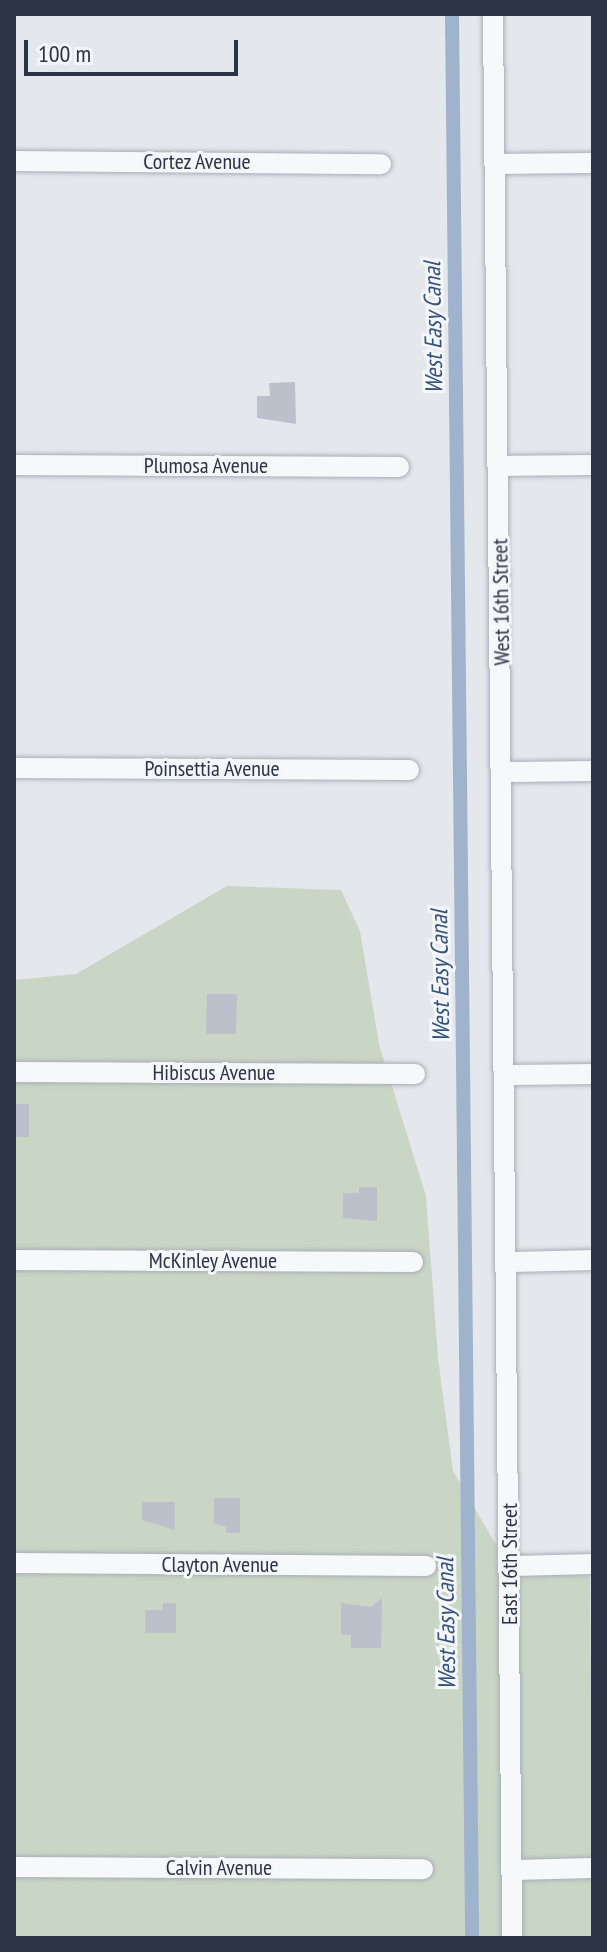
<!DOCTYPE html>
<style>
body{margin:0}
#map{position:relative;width:607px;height:1952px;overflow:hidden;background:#e4e7ec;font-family:"PT Sans Narrow",sans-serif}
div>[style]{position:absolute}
.green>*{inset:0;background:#c9d6c5}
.canal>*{height:14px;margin:-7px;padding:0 7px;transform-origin:7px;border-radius:7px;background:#9fb4cc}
.building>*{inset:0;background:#bbc0ca}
.roads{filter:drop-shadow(0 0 2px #a9aeb7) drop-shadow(0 0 2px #a9aeb7)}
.minor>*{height:20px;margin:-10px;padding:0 10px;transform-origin:10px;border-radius:10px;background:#f7f8fa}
span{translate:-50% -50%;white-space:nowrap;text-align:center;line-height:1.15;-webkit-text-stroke:6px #f4f6f9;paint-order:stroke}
.street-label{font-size:22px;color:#2b3445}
.water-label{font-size:24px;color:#34527a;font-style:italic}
.frame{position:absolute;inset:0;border:16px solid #2b3445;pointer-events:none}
.scale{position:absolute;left:24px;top:40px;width:214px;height:36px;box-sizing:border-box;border:4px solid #2b3445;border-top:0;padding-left:10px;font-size:24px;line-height:28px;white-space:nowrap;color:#2b3445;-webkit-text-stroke:6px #f4f6f9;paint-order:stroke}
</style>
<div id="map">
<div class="green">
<div style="clip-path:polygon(227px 886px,341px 890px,360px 931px,379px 1044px,426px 1196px,438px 1358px,453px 1471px,495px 1543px,590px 1577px,593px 1938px,14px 1938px,14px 980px,76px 974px)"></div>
</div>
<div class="canal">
<div style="left:452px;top:14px;width:1924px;rotate:89.4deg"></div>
</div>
<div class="building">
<div style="clip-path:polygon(295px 382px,296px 424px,257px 418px,257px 396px,270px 396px,269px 383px)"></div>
<div style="clip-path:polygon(207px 994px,237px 994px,236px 1034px,206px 1034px)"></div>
<div style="clip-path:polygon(16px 1104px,29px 1104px,29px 1137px,14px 1137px)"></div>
<div style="clip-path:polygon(359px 1187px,377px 1187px,377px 1221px,343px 1218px,343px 1193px,359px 1193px)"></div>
<div style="clip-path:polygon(214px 1498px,240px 1498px,240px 1533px,226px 1533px,226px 1527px,214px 1523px)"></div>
<div style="clip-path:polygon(142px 1502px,175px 1502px,175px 1530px,142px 1520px)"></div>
<div style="clip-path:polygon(382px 1598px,381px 1648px,351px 1648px,351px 1635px,341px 1635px,341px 1603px,371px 1607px)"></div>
<div style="clip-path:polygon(163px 1603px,176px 1603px,176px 1633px,145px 1633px,145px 1610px,163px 1610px)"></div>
</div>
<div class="roads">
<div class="minor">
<div style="left:493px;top:14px;width:1924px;rotate:89.43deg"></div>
<div style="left:14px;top:161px;width:367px;rotate:0.5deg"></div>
<div style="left:496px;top:164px;width:97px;rotate:-0.6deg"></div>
<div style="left:14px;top:465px;width:385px;rotate:0.3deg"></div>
<div style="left:499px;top:466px;width:94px;rotate:-0.6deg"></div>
<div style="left:14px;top:768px;width:395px;rotate:0.3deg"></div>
<div style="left:503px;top:772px;width:90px;rotate:-0.6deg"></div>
<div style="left:14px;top:1072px;width:401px;rotate:0.3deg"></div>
<div style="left:507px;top:1075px;width:86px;rotate:-0.7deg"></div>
<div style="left:14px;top:1260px;width:399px;rotate:0.3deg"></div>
<div style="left:509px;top:1262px;width:84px;rotate:-1.4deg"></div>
<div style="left:14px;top:1563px;width:412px;rotate:0.4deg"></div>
<div style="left:510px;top:1566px;width:83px;rotate:-1.4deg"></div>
<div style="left:14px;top:1867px;width:409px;rotate:0.3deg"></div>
<div style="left:512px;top:1870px;width:81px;rotate:-1.4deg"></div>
</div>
</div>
<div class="street-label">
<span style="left:197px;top:162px">Cortez Avenue</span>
<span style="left:206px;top:466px">Plumosa Avenue</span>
<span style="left:501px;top:602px;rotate:-91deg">West 16th Street</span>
<span style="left:212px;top:769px">Poinsettia Avenue</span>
<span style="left:214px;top:1073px">Hibiscus Avenue</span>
<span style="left:213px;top:1261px">McKinley Avenue</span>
<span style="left:510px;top:1564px;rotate:-90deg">East 16th Street</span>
<span style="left:220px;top:1565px">Clayton Avenue</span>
<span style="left:219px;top:1868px">Calvin Avenue</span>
</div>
<div class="water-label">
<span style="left:433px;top:328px;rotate:-91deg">West Easy Canal</span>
<span style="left:440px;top:976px;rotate:-91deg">West Easy Canal</span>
<span style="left:446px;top:1624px;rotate:-91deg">West Easy Canal</span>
</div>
<div class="frame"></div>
<div class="scale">100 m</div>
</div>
